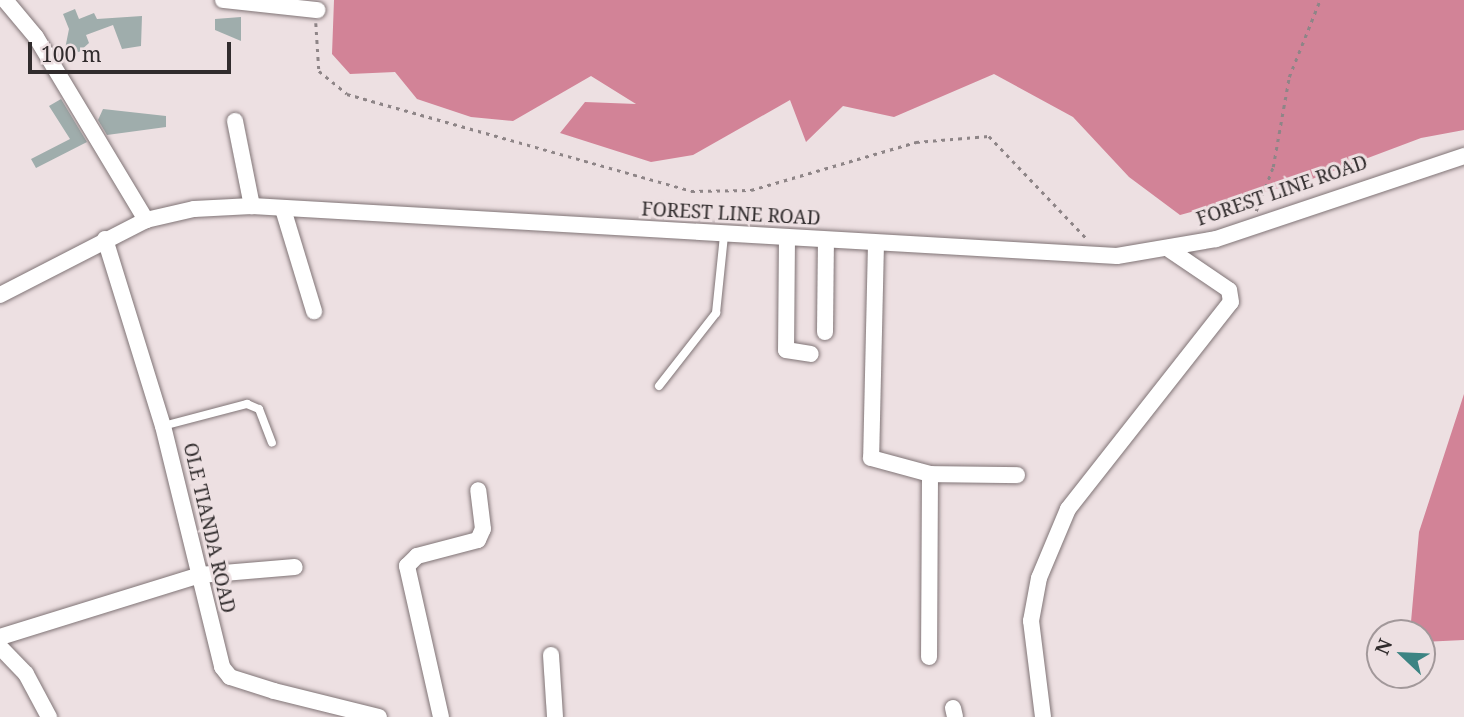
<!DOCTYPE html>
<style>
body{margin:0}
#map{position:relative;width:1464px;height:717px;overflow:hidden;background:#ede0e2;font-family:"Noto Serif",serif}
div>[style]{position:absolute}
.forest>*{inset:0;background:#d28397}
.building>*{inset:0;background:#9fadac}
.path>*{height:2.5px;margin-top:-1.25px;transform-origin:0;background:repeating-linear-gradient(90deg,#8e8587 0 3.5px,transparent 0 8.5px)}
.roads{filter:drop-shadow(0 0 2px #807476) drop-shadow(0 0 2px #807476)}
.service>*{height:8px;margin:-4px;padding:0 4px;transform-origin:4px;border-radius:4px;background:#fff}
.minor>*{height:16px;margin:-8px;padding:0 8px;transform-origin:8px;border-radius:8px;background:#fff}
span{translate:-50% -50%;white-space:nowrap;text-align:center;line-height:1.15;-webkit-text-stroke:6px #ede0e2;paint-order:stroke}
.street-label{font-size:19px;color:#312c2d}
.north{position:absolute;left:1366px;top:619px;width:70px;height:70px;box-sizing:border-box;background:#ede0e2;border:2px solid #a2989a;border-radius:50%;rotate:293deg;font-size:19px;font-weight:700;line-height:28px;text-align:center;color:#312c2d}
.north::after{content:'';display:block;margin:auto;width:24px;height:32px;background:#3c8483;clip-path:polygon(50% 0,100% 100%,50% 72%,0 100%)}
.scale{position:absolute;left:28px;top:42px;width:203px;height:32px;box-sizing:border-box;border:4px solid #312c2d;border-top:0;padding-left:9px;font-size:21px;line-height:24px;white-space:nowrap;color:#312c2d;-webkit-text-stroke:5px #ede0e2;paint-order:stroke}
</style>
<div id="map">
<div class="forest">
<div style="clip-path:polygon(334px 0,1464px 0,1464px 130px,1421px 138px,1312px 179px,1180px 215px,1129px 177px,1073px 117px,994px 74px,894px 117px,843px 106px,806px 142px,790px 100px,693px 155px,651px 162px,560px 133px,585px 102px,636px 104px,591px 76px,513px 121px,471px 117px,417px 99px,395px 72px,350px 74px,332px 54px)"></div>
<div style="clip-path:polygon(1464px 394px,1464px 640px,1422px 642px,1422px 633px,1410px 633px,1419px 532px)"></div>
</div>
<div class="building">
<div style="clip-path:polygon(75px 9px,79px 19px,94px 13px,97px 19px,142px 16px,141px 46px,122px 49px,113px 25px,86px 35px,89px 43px,79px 52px,65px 49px,69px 29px,63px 14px)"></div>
<div style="clip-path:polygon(241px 17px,241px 41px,215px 30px,215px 19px)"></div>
<div style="clip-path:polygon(61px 99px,87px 142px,36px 168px,31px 159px,70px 139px,49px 106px)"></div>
<div style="clip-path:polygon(103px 109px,166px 116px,166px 127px,107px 135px,98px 120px)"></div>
</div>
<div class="path">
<div style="left:316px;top:23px;width:48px;rotate:86.4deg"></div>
<div style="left:319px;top:71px;width:36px;rotate:39deg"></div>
<div style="left:347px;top:94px;width:357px;rotate:15.7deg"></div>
<div style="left:691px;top:191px;width:60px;rotate:-1deg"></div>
<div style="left:751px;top:190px;width:172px;rotate:-16.2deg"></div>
<div style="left:916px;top:142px;width:73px;rotate:-4.7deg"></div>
<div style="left:989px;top:136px;width:141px;rotate:46.4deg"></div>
<div style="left:1256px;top:211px;width:47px;rotate:-68.9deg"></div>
<div style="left:1273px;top:167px;width:91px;rotate:-79.9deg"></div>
<div style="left:1289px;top:77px;width:83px;rotate:-68.1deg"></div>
</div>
<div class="roads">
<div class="service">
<div style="left:659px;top:386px;width:93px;rotate:-52deg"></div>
<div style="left:716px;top:313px;width:78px;rotate:-84.1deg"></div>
<div style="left:163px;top:426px;width:87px;rotate:-14.7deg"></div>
<div style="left:247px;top:404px;width:13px;rotate:23deg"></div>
<div style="left:259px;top:409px;width:36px;rotate:69deg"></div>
</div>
<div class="minor">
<div style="left:5px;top:0;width:48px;rotate:50deg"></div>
<div style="left:36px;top:37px;width:214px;rotate:59deg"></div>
<div style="left:223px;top:0;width:95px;rotate:6.1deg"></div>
<div style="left:235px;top:121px;width:87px;rotate:78.7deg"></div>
<div style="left:283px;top:209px;width:107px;rotate:73.1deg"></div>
<div style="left:787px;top:238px;width:112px;rotate:90.5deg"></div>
<div style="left:786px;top:350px;width:25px;rotate:9deg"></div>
<div style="left:105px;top:239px;width:196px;rotate:72.8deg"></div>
<div style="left:163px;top:426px;width:248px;rotate:76.2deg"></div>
<div style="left:222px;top:667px;width:13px;rotate:51deg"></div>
<div style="left:230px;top:677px;width:46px;rotate:17.7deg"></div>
<div style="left:274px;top:691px;width:108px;rotate:13.9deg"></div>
<div style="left:876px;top:243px;width:215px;rotate:91.3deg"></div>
<div style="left:871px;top:458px;width:61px;rotate:15.2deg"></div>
<div style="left:930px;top:474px;width:183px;rotate:90.3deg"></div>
<div style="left:0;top:295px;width:164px;rotate:-27.2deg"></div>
<div style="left:146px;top:220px;width:49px;rotate:-12.9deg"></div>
<div style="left:194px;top:209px;width:58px;rotate:-3deg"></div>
<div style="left:252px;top:206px;width:866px;rotate:3.31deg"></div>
<div style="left:1117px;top:256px;width:100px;rotate:-9.7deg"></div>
<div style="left:1216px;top:239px;width:262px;rotate:-18.5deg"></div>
<div style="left:825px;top:332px;width:92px;rotate:-89.4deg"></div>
<div style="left:930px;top:474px;width:87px;rotate:0.7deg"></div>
<div style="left:0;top:637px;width:209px;rotate:-17.2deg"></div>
<div style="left:200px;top:575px;width:95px;rotate:-4.8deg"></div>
<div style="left:0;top:647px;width:37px;rotate:46deg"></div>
<div style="left:26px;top:674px;width:49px;rotate:61.9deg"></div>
<div style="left:551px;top:655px;width:62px;rotate:86.3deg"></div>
<div style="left:953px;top:708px;width:9px;rotate:77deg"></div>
<div style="left:441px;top:717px;width:155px;rotate:-102.7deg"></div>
<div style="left:407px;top:566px;width:14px;rotate:-45deg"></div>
<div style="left:417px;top:556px;width:63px;rotate:-14.7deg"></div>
<div style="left:478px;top:540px;width:12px;rotate:-66deg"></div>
<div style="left:483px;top:529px;width:39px;rotate:-97deg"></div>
<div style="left:1043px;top:717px;width:97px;rotate:-97.1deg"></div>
<div style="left:1031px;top:621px;width:44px;rotate:-79.5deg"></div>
<div style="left:1039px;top:578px;width:75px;rotate:-67.2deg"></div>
<div style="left:1068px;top:509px;width:263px;rotate:-51.8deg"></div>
<div style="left:1231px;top:302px;width:12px;rotate:-99deg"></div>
<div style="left:1229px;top:290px;width:71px;rotate:-145.9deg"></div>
</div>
</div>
<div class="street-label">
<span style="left:1282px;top:191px;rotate:-19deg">FOREST LINE ROAD</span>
<span style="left:731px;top:214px;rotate:3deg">FOREST LINE ROAD</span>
<span style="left:209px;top:528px;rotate:77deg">OLE TIANDA ROAD</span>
</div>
<div class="north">N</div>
<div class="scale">100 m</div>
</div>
